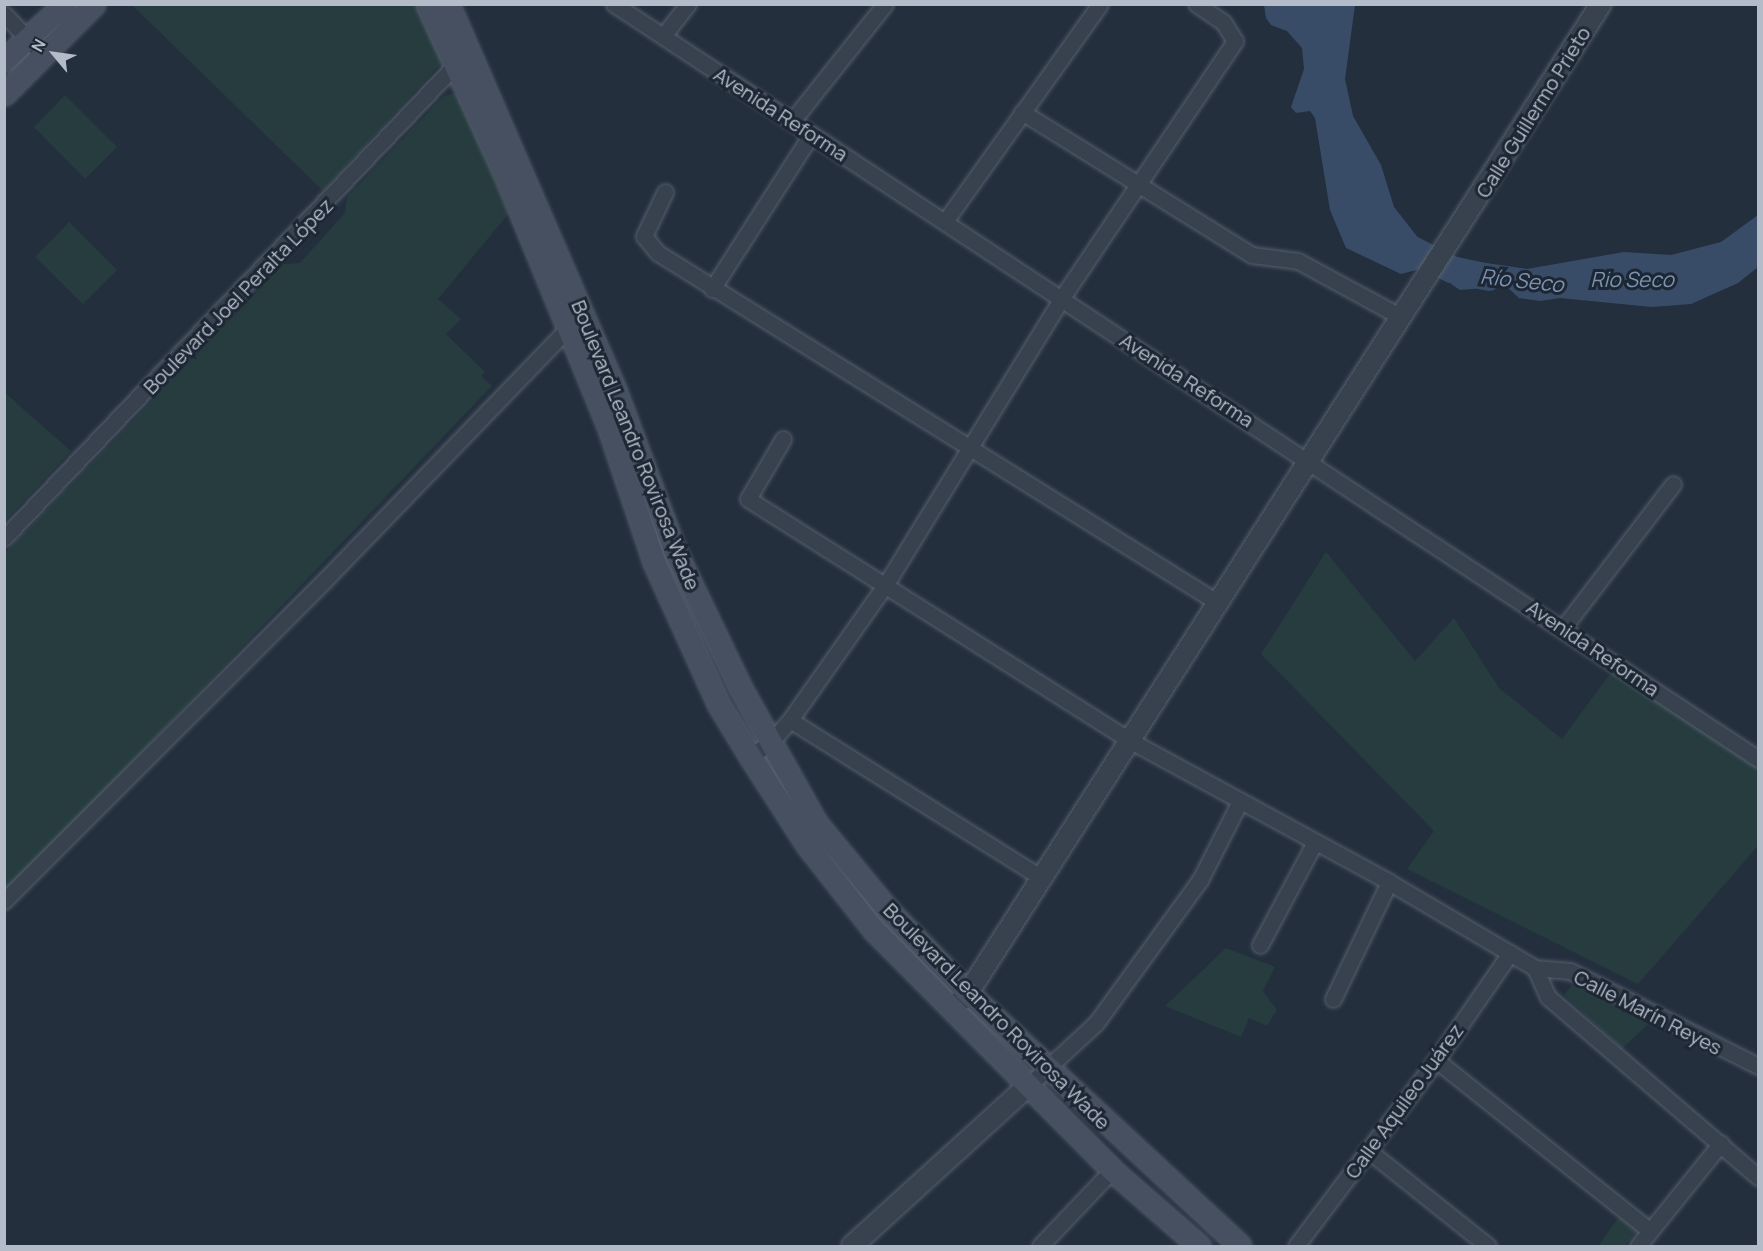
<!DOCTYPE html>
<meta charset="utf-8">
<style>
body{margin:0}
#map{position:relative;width:1763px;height:1251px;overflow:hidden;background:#242f3e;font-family:Manrope,sans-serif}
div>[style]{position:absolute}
.green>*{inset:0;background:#263c3f}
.water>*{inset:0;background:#394c67}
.river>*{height:27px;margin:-13.5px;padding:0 13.5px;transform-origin:13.5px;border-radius:13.5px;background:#394c67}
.roads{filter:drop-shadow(0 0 2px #565f6c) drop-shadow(0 0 2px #565f6c)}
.minor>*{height:15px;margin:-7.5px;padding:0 7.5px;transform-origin:7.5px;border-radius:7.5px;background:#38414e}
.tertiary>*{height:20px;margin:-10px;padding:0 10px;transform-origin:10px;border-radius:10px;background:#38414e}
.secondary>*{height:21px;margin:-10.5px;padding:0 10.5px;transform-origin:10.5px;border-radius:10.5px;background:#465061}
span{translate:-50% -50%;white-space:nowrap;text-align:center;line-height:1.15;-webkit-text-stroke:6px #1d2633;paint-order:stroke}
.street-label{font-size:20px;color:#b4bcc9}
.water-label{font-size:21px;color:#7c92b1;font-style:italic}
.frame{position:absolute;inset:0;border:6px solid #b4bcc9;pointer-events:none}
.north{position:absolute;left:24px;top:24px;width:60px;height:60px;-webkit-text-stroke:4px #1d2633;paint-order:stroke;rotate:299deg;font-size:16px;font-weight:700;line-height:24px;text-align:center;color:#b4bcc9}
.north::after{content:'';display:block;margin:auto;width:21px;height:27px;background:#b4bcc9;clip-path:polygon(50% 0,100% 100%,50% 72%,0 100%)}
</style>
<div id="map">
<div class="green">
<div style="clip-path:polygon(132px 5px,431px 5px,444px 60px,323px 191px)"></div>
<div style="clip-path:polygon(459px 92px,509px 213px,438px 299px,461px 319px,446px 334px,485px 372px,481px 376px,492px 386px,5px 895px,5px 553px,284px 264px,300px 263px,345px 213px,347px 197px,436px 104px,444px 96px)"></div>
<div style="clip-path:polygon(65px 95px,117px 147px,85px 179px,34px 127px)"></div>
<div style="clip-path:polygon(69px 222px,117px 270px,83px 304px,35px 257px)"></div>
<div style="clip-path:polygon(4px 392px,71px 451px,5px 521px,4px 521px)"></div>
<div style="clip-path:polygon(1326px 552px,1415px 661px,1454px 618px,1499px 688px,1562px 739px,1615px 667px,1758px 764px,1758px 846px,1638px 984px,1407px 869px,1434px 831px,1261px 654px)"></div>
<div style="clip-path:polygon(1226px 948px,1275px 967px,1263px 991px,1277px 1010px,1267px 1026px,1249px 1018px,1241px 1037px,1165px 1006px)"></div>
<div style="clip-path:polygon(1572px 985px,1649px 1023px,1622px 1049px,1564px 995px)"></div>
<div style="clip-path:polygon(1621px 1214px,1638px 1229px,1625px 1246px,1598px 1246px)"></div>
</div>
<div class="water">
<div style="clip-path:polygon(1264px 5px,1355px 5px,1345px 79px,1353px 116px,1381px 165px,1394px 207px,1423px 244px,1428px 256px,1420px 269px,1401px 274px,1346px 248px,1330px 210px,1315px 118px,1310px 111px,1296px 113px,1291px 107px,1304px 69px,1302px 48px,1287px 31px,1271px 25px,1266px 18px)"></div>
<div style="clip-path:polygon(1758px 215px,1758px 267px,1738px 283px,1691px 304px,1652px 307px,1560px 298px,1540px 301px,1519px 298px,1506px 286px,1460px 290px,1451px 284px,1451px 269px,1465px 260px,1527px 269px,1624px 252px,1671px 255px,1721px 242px)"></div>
</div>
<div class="river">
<div style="left:1412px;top:249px;width:44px;rotate:27.1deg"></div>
<div style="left:1451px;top:269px;width:38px;rotate:12deg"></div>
</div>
<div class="roads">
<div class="minor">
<div style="left:614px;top:4px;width:1371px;rotate:33.42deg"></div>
<div style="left:4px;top:14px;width:57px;rotate:46.4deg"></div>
<div style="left:663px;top:36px;width:41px;rotate:-52deg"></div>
<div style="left:1022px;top:112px;width:271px;rotate:31.9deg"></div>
<div style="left:1252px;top:255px;width:46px;rotate:7.4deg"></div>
<div style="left:1298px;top:261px;width:117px;rotate:28.5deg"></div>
<div style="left:792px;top:121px;width:149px;rotate:-51.5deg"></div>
<div style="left:665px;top:192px;width:49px;rotate:115.5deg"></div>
<div style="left:644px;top:236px;width:22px;rotate:51deg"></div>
<div style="left:658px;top:253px;width:659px;rotate:31.98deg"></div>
<div style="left:946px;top:220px;width:265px;rotate:-54.5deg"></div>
<div style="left:712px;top:289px;width:183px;rotate:-57.3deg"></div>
<div style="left:783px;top:439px;width:69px;rotate:120.3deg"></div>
<div style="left:748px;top:499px;width:451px;rotate:32.3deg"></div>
<div style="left:1129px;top:740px;width:296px;rotate:28.6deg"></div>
<div style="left:1389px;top:882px;width:169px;rotate:30.5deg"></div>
<div style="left:1535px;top:968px;width:32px;rotate:66deg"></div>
<div style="left:1548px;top:997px;width:277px;rotate:40.6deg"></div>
<div style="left:4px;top:538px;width:661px;rotate:-46.35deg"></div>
<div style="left:1563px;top:628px;width:181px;rotate:-52.6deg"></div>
<div style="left:790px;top:720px;width:295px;rotate:32.1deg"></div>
<div style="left:750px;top:756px;width:24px;rotate:-33deg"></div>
<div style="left:770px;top:743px;width:30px;rotate:-49deg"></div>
<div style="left:790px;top:720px;width:166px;rotate:-54.8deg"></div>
<div style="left:886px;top:584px;width:334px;rotate:-58.4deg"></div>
<div style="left:1061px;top:299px;width:311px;rotate:-56deg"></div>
<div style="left:1235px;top:41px;width:22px;rotate:-122deg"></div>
<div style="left:1223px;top:22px;width:32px;rotate:-146deg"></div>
<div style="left:4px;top:901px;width:453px;rotate:-45deg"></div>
<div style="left:324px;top:581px;width:349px;rotate:-46deg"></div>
<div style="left:1260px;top:945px;width:115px;rotate:-61.9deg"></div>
<div style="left:1535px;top:968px;width:35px;rotate:5deg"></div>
<div style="left:1570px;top:971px;width:211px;rotate:26.8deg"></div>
<div style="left:1333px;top:999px;width:130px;rotate:-64.4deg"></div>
<div style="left:1436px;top:1060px;width:274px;rotate:38.6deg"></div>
<div style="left:1028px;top:1086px;width:93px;rotate:-42.8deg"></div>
<div style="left:1096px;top:1023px;width:177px;rotate:-54deg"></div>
<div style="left:1200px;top:880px;width:86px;rotate:-63.1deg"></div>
<div style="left:1369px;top:1151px;width:152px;rotate:38.6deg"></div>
<div style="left:1040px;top:1246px;width:105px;rotate:-46.5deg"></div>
<div style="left:1296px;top:1246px;width:233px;rotate:-53deg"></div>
<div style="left:1436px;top:1060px;width:130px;rotate:-55.3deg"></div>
<div style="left:1638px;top:1246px;width:132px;rotate:-51.1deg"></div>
</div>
<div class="tertiary">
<div style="left:952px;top:1009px;width:23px;rotate:-45deg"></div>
<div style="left:968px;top:993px;width:1174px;rotate:-57.38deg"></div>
<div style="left:852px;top:1246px;width:238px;rotate:-42.3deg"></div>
</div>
<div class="secondary">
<div style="left:427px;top:4px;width:185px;rotate:65.4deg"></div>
<div style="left:504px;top:172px;width:274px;rotate:67.7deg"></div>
<div style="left:608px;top:425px;width:145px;rotate:71.4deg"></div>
<div style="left:654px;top:562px;width:157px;rotate:65.6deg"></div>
<div style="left:719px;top:705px;width:60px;rotate:58.7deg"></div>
<div style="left:750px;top:756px;width:107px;rotate:57.2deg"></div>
<div style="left:808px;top:846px;width:105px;rotate:51.9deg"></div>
<div style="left:873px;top:929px;width:339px;rotate:45.2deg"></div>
<div style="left:1112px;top:1170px;width:116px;rotate:41.1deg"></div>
<div style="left:448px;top:4px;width:421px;rotate:66.6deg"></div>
<div style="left:615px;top:390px;width:170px;rotate:69.6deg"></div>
<div style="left:674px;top:549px;width:153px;rotate:64.4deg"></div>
<div style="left:740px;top:687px;width:156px;rotate:60.8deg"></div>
<div style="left:816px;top:823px;width:112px;rotate:50.5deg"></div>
<div style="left:887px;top:909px;width:117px;rotate:46deg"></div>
<div style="left:968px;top:993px;width:371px;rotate:42.9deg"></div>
<div style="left:4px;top:60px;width:83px;rotate:-42.6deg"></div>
<div style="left:4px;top:94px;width:127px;rotate:-45deg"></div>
</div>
</div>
<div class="street-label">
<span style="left:1533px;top:112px;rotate:-58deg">Calle Guillermo Prieto</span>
<span style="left:781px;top:114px;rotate:33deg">Avenida Reforma</span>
<span style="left:238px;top:296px;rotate:-46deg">Boulevard Joel Peralta López</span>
<span style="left:1187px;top:380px;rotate:33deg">Avenida Reforma</span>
<span style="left:636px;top:445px;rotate:68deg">Boulevard Leandro Rovirosa Wade</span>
<span style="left:1593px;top:648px;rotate:34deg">Avenida Reforma</span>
<span style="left:1648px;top:1012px;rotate:27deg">Calle Marín Reyes</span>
<span style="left:997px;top:1016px;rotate:45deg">Boulevard Leandro Rovirosa Wade</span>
<span style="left:1404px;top:1101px;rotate:-54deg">Calle Aquileo Juárez</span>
</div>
<div class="water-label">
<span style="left:1632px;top:279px">Rio Seco</span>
<span style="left:1522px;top:280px;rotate:6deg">Río Seco</span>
</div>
<div class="frame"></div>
<div class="north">N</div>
</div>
